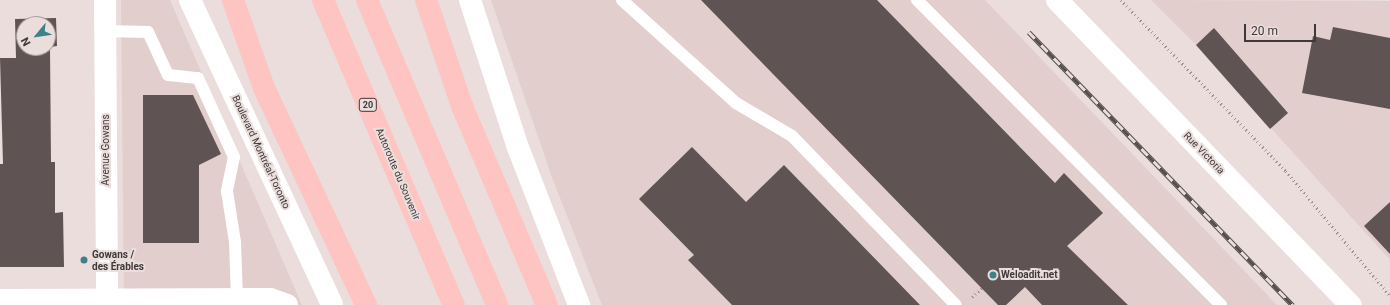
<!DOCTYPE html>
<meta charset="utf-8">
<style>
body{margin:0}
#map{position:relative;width:1390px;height:305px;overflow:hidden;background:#eadddc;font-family:Roboto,sans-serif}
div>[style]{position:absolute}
.built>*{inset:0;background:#e2cecc}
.building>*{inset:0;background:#5f5453}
.path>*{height:2.5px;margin-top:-1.25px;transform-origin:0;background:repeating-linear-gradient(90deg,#9b9292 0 1px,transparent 0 4px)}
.service>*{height:12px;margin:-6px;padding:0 6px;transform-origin:6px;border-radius:6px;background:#fff}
.minor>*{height:22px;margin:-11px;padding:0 11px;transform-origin:11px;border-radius:11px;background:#fff}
.secondary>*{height:22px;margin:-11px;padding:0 11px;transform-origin:11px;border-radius:11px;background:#fff}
.motorway>*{height:22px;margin:-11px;padding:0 11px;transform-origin:11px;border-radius:11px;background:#fdc4c1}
.rail>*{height:4.5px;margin-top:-2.25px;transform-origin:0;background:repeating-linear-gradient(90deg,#eadddc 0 9px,#544e4d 0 18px);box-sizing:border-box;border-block:1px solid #544e4d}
.dots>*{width:11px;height:11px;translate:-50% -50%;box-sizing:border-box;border:2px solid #eadddc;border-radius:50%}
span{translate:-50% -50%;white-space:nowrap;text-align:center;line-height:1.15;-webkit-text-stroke:4px #eadddc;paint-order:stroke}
.shield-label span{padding:1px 3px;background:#eadddc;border:1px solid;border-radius:3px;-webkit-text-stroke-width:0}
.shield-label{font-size:9px;color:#3f3a3a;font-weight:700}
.street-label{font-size:10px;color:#3f3a3a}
.poi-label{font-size:10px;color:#3f3a3a;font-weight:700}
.left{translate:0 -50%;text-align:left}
.north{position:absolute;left:16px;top:16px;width:40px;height:40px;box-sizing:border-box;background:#eadddc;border:1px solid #a69c9b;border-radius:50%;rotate:241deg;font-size:11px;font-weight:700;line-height:16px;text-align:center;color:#3f3a3a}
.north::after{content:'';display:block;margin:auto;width:14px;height:18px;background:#3b8389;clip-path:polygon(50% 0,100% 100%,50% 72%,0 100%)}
.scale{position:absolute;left:1244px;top:24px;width:72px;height:18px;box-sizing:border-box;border:2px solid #3f3a3a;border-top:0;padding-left:5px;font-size:12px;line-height:14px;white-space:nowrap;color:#3f3a3a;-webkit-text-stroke:3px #eadddc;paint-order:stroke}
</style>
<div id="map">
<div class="built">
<div style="clip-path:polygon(121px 0,170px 0,302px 305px,124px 305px)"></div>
<div style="clip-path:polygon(491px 0,985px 0,1277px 305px,602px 305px,553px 180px)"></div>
<div style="clip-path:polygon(1151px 0,1390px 1px,1390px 260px,1196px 45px)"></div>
</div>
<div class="building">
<div style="clip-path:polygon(701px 0,877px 0,1055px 183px,1064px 173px,1103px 213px,1067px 246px,1128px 305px,1042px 305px,1025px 287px,1006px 305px,998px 305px)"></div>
<div style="clip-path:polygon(evenodd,56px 18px,57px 46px,50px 47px,51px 162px,55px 162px,55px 213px,63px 212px,64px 267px,0 267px,0 164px,3px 164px,0 58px,16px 58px,15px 19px,56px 18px,24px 24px,48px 24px,48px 48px,24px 48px,24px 24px)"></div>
<div style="clip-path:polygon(1333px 27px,1390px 38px,1390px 109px,1302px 93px,1313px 36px,1330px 40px)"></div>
<div style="clip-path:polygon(1214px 28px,1288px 113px,1270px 129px,1196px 45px)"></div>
<div style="clip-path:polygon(143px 95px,193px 95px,221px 154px,199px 165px,199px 243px,143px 243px)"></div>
<div style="clip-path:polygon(692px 147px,746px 202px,784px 165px,920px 305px,732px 305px,688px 260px,694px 255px,639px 199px)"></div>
<div style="clip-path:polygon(1390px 202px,1390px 254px,1364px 226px)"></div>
</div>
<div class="path">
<div style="left:1121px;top:0;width:238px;rotate:46deg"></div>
<div style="left:1286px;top:171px;width:163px;rotate:50.2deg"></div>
<div style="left:972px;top:297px;width:13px;rotate:-42deg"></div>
</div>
<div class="service">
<div style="left:622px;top:0;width:154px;rotate:42.1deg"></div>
<div style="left:736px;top:103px;width:65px;rotate:30.5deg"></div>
<div style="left:792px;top:136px;width:235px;rotate:45.9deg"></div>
<div style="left:917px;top:0;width:431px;rotate:45.1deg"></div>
<div style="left:105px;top:31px;width:43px;rotate:1.3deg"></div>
<div style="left:148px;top:32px;width:47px;rotate:65.1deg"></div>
<div style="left:168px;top:75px;width:30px;rotate:6deg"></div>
<div style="left:198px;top:78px;width:87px;rotate:65.5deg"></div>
<div style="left:234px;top:157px;width:35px;rotate:102deg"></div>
<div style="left:227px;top:191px;width:52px;rotate:81.1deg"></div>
<div style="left:235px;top:242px;width:57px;rotate:88deg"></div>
</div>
<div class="minor">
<div style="left:105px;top:0;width:301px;rotate:89.6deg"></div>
<div style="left:0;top:300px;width:270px;rotate:-0.2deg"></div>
<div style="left:270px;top:299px;width:18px;rotate:19deg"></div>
</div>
<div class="secondary">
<div style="left:190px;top:0;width:336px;rotate:65deg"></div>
<div style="left:470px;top:0;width:152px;rotate:72deg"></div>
<div style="left:517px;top:145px;width:172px;rotate:68.8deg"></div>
<div style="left:1057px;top:0;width:424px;rotate:46.1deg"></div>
</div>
<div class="motorway">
<div style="left:233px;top:0;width:93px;rotate:70.6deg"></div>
<div style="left:264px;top:88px;width:240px;rotate:64.8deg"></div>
<div style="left:323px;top:0;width:332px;rotate:66.8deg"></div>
<div style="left:367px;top:0;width:332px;rotate:66.9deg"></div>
<div style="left:426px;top:0;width:112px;rotate:71.2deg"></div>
<div style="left:462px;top:106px;width:216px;rotate:66.9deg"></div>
</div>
<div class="rail">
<div style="left:1029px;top:32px;width:380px;rotate:46deg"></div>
</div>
<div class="dots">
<div style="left:84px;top:260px;background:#3b8389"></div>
<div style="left:993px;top:275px;background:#3b8389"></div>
</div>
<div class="shield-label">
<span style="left:368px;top:105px">20</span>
</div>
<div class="street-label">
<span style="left:106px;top:150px;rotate:-90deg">Avenue Gowans</span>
<span style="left:261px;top:152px;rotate:65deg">Boulevard Montréal-Toronto</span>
<span style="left:1204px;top:153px;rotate:46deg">Rue Victoria</span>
<span style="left:398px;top:174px;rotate:67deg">Autoroute du Souvenir</span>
</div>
<div class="poi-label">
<span class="left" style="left:92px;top:260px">Gowans /<br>des Érables</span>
<span class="left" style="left:1001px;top:275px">Weloadit.net</span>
</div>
<div class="north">N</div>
<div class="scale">20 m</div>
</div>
